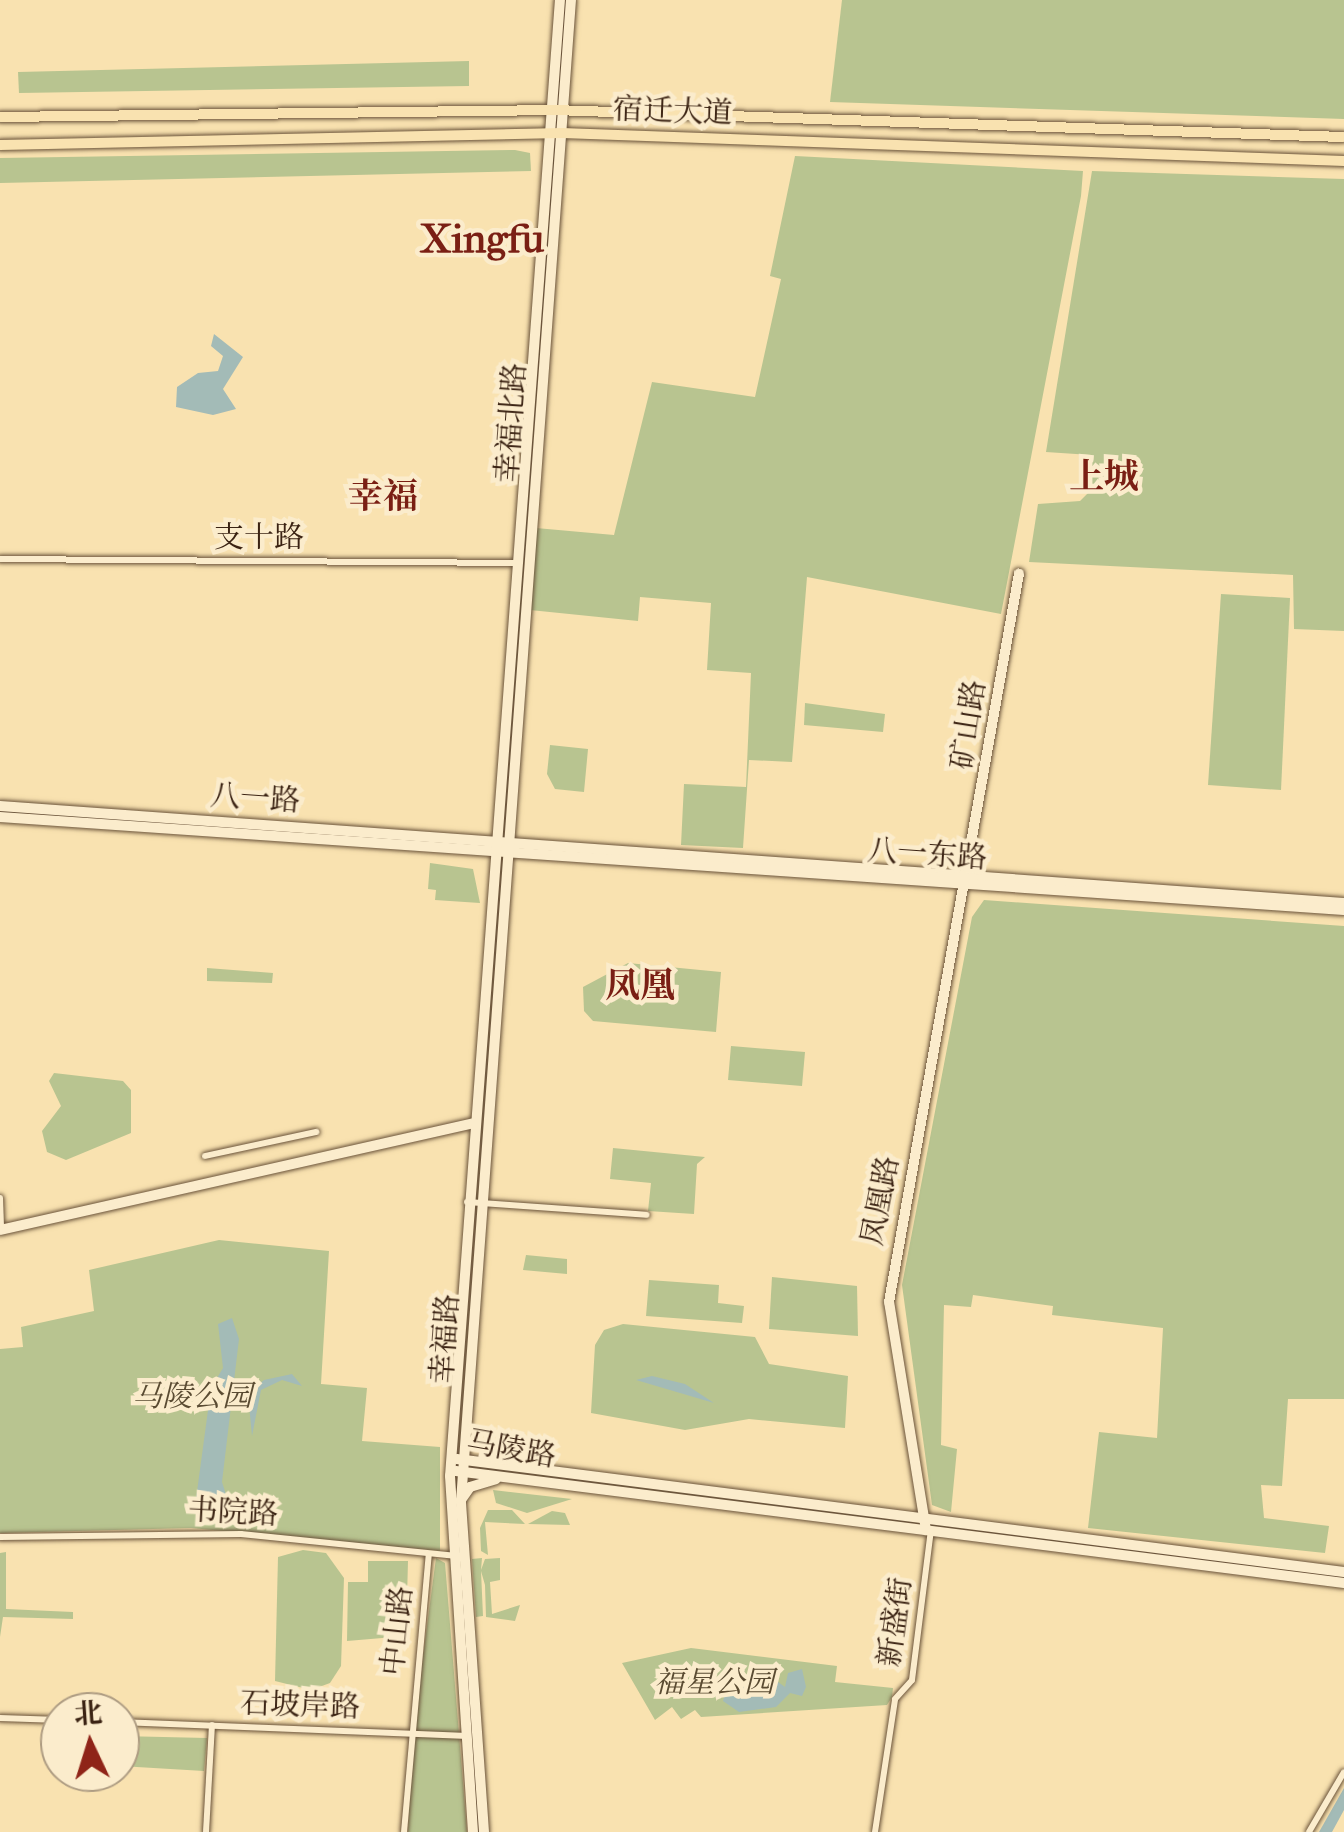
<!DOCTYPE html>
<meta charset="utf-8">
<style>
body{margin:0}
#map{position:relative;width:1344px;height:1832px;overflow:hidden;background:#f9e2b0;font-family:"IM FELL French Canon","Noto Serif SC",serif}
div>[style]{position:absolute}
.green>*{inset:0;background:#b8c490}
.water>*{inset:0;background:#a3bbb7}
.stream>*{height:2.5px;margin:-1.25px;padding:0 1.25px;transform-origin:1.25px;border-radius:1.25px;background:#a3bbb7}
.roads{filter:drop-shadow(0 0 2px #6a533a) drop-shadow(0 0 2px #6a533a)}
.street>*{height:6px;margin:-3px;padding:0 3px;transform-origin:3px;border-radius:3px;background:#fbeccc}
.secondary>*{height:10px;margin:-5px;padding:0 5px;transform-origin:5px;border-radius:5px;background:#fbeccc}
.primary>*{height:10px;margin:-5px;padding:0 5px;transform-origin:5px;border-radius:5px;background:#f9e2b0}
span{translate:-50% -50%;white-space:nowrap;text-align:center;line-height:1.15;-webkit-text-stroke:9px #fbeccc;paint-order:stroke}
.street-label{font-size:30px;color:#3b2313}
.park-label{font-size:30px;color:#5a4b32;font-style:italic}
.quarter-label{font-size:35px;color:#7a1f14;font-weight:700}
.district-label{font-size:40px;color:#7a1f14;font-weight:700}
.north{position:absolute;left:40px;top:1692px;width:100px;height:100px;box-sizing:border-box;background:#fbeccc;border:2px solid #ae9c82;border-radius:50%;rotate:356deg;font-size:28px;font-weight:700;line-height:40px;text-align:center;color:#3b2313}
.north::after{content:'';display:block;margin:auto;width:35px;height:45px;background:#8f2418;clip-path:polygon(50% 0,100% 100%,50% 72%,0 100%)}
</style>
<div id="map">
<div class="green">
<div style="clip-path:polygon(842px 0,1344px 0,1344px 119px,830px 102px)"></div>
<div style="clip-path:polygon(469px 61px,469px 86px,19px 93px,18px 72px)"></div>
<div style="clip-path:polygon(515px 150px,530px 153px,531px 171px,0 183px,0 158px)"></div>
<div style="clip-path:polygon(795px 156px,1083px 171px,1081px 196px,1001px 614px,807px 577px,792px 762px,749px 760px,743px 848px,681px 845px,684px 784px,746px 787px,751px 673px,707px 670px,711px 603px,640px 597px,638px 621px,530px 610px,536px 528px,614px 535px,652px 382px,755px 397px,781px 279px,770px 276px)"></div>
<div style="clip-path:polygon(1092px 171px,1344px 179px,1344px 631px,1294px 629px,1293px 575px,1029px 562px,1038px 504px,1080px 501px,1090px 491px,1091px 455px,1046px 452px)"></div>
<div style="clip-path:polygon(1221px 594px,1290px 598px,1281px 790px,1208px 785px)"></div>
<div style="clip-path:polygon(805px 703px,885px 714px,883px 732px,804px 725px)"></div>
<div style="clip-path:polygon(550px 745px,588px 749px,584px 792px,555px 789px,547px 774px)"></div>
<div style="clip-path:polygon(430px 863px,473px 869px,480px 903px,435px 900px,436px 890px,428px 889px)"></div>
<div style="clip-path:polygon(984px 900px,1344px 926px,1344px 1399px,1288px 1399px,1282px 1486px,1261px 1485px,1264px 1518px,1329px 1526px,1325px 1553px,1088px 1528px,1099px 1432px,1157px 1438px,1163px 1328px,1052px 1315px,1053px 1306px,973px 1295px,971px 1307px,944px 1305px,941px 1445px,957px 1449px,951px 1512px,932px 1505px,902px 1285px,972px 917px)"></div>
<div style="clip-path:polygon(628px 963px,721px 972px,716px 1032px,593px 1021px,584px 1011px,583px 987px)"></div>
<div style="clip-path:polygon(207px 968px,273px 973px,272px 983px,207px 981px)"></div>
<div style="clip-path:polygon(731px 1046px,805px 1052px,802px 1086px,728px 1080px)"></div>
<div style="clip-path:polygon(54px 1073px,123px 1081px,131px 1090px,131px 1133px,66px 1160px,47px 1152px,42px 1131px,61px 1106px,49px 1081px)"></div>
<div style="clip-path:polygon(613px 1148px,705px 1157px,697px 1164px,694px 1214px,648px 1211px,651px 1183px,610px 1179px)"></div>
<div style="clip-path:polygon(219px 1240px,329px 1251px,321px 1384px,367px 1388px,362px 1441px,440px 1447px,440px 1551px,191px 1528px,0 1533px,0 1349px,23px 1347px,21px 1327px,94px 1311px,89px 1270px)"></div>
<div style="clip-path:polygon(526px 1255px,567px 1259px,567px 1274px,523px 1270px)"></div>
<div style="clip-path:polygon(772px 1277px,857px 1286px,858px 1336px,769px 1329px)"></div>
<div style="clip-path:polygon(649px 1280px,719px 1285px,718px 1303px,744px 1306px,742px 1323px,646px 1316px)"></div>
<div style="clip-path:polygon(623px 1324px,755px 1337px,769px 1364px,848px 1376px,845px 1428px,749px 1419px,685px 1430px,591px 1413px,595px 1345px,604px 1330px)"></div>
<div style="clip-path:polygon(493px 1490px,572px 1499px,527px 1513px,496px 1503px)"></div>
<div style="clip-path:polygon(488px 1510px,512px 1510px,525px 1524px,485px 1522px,488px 1555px,481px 1551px,480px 1528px)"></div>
<div style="clip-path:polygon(552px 1511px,565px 1513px,570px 1525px,528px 1524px)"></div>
<div style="clip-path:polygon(303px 1550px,326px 1553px,344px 1578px,341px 1666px,330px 1683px,311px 1690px,275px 1681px,278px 1557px)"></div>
<div style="clip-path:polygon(6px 1552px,6px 1609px,73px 1612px,73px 1619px,3px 1617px,0 1637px,0 1553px)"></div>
<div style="clip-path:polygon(436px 1558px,445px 1563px,467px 1832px,408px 1832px,412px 1739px)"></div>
<div style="clip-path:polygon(482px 1558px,481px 1570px,485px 1559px,500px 1558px,500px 1580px,490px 1582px,492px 1614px,520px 1605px,515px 1621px,486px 1617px,485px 1585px,481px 1571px,483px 1616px,476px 1617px,472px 1559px)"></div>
<div style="clip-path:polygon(368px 1561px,408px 1561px,406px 1636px,347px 1641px,348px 1582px,368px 1582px)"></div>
<div style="clip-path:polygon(691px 1648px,837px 1666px,835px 1682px,893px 1688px,892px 1697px,887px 1705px,701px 1717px,695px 1710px,681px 1719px,672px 1707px,655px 1720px,622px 1663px)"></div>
<div style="clip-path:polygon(120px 1736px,207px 1738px,204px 1771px,120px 1766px)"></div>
</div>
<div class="water">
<div style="clip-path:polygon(214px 334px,243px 357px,223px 389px,236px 409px,213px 415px,176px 407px,177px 387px,198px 373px,218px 371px,223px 356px,211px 346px)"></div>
<div style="clip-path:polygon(232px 1318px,239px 1339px,222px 1482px,234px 1520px,229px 1526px,203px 1515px,196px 1499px,211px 1388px,223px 1368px,218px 1324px)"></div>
<div style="clip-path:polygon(292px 1374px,302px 1386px,282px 1380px,261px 1390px,252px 1436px,248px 1394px,264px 1380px)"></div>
<div style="clip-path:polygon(652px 1376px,685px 1384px,714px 1403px,636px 1380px)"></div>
<div style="clip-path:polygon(732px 1669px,742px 1670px,743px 1677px,767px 1674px,785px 1687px,788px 1673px,802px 1669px,806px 1687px,802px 1696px,790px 1693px,776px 1707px,739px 1712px,723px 1701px)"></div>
<div style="clip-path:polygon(1344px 1788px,1344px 1810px,1332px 1832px,1319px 1832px)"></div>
</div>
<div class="stream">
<div style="left:231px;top:1400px;width:16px;rotate:7deg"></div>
</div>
<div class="roads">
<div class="street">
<div style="left:0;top:559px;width:518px;rotate:0.44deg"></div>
<div style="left:205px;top:1156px;width:114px;rotate:-12.2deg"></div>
<div style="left:0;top:1198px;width:32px;rotate:88deg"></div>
<div style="left:467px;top:1202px;width:180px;rotate:4.1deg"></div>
<div style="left:0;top:1537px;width:241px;rotate:-0.7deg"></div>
<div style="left:241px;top:1534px;width:217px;rotate:5.8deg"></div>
<div style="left:0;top:1718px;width:60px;rotate:1.9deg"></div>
<div style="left:120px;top:1722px;width:348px;rotate:2.3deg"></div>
<div style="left:206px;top:1832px;width:107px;rotate:-86.8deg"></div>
<div style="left:404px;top:1832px;width:279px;rotate:-84.9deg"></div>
<div style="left:875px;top:1832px;width:134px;rotate:-81.4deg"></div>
<div style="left:895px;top:1699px;width:25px;rotate:-48deg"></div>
<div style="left:912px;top:1680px;width:151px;rotate:-82.8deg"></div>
<div style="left:1309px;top:1832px;width:69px;rotate:-59.7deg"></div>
</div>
<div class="secondary">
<div style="left:0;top:806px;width:1347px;rotate:4.13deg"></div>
<div style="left:0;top:817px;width:1347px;rotate:3.96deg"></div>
<div style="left:0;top:1230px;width:484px;rotate:-12.7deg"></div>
<div style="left:457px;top:1459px;width:894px;rotate:7.26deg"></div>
<div style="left:456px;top:1471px;width:895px;rotate:7.19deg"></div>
<div style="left:461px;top:1500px;width:16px;rotate:-55deg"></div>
<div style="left:470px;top:1487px;width:27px;rotate:-17deg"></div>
<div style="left:926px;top:1530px;width:231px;rotate:-99.2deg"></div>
<div style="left:889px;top:1302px;width:740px;rotate:-79.88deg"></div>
<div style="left:473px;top:1832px;width:357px;rotate:-93.7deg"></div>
<div style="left:450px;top:1476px;width:1480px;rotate:-85.74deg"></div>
<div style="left:484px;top:1832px;width:332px;rotate:-94deg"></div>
<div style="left:461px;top:1501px;width:1505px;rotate:-85.81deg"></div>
</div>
<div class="primary">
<div style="left:0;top:117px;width:554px;rotate:-0.72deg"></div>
<div style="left:554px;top:110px;width:790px;rotate:1.96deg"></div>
<div style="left:0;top:145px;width:562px;rotate:-1.22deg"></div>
<div style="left:562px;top:133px;width:783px;rotate:2.05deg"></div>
</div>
</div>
<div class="street-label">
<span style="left:673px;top:112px;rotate:2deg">宿迁大道</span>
<span style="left:512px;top:423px;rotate:-86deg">幸福北路</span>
<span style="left:259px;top:538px">支十路</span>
<span style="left:969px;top:725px;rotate:-81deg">矿山路</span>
<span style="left:255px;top:799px;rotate:4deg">八一路</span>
<span style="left:927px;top:855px;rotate:4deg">八一东路</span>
<span style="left:881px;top:1201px;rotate:-79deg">凤凰路</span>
<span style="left:446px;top:1339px;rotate:-86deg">幸福路</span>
<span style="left:511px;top:1450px;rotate:10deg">马陵路</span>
<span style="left:233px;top:1513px;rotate:3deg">书院路</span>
<span style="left:896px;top:1622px;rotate:-82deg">新盛街</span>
<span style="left:398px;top:1631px;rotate:-84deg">中山路</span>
<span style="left:300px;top:1706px;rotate:2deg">石坡岸路</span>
</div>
<div class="park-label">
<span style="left:192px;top:1397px">马陵公园</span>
<span style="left:714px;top:1683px">福星公园</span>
</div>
<div class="quarter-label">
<span style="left:1104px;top:477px">上城</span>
<span style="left:383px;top:497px">幸福</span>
<span style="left:640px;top:986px">凤凰</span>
</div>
<div class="district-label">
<span style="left:482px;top:239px">Xingfu</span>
</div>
<div class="north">北</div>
</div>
